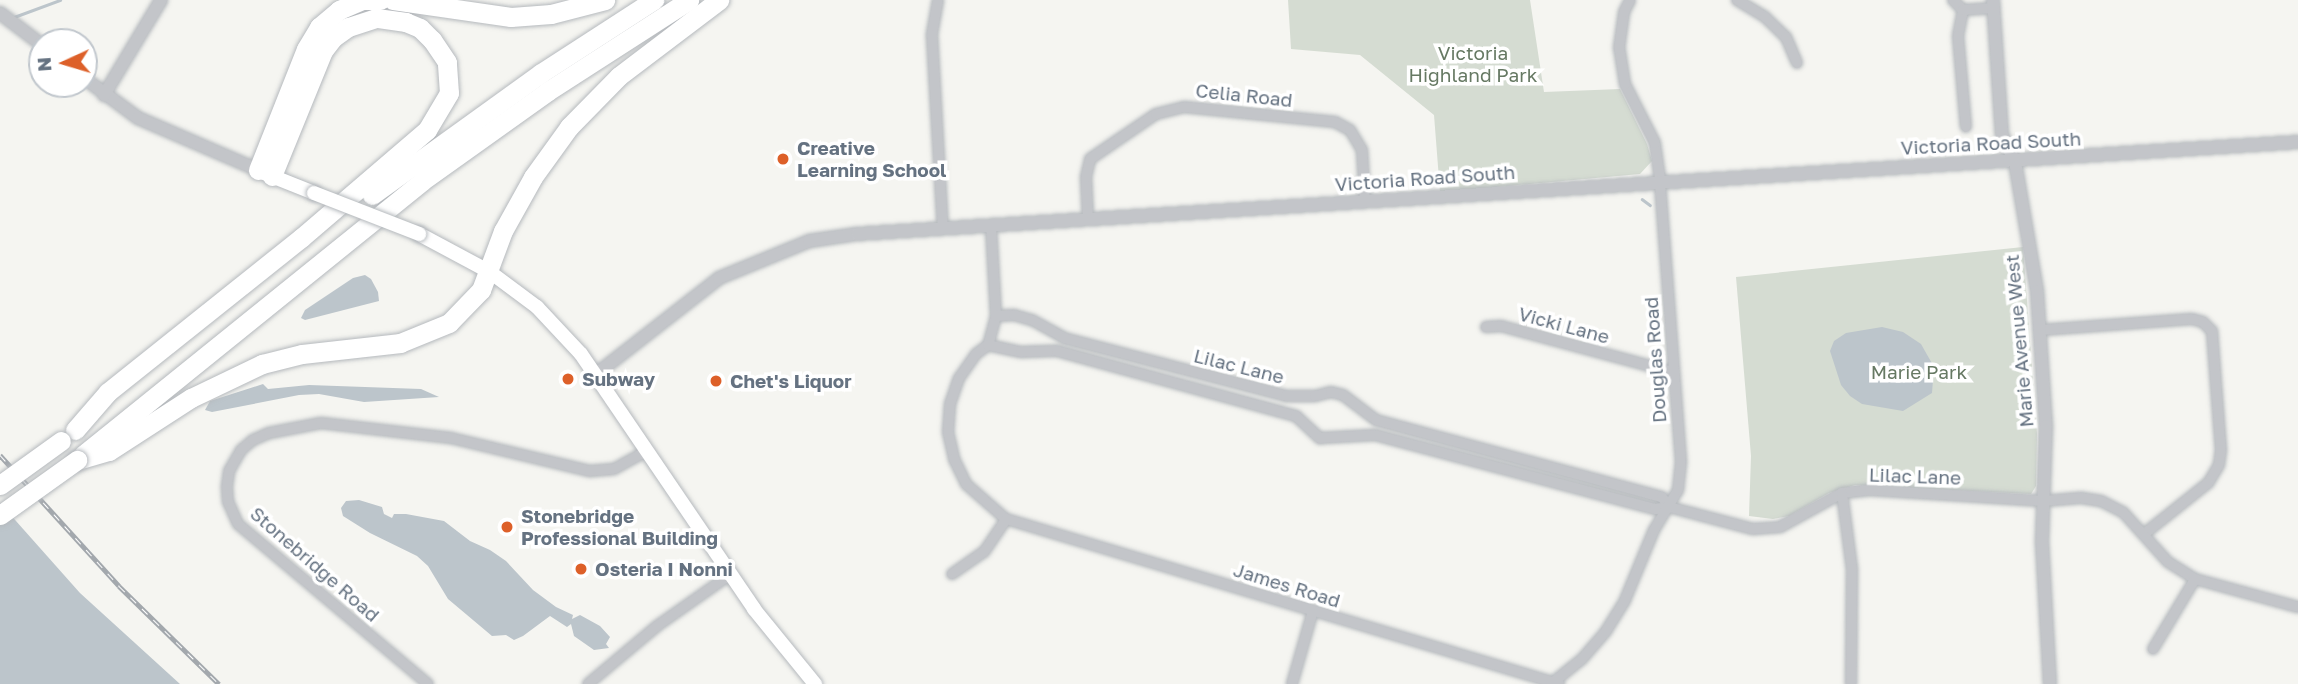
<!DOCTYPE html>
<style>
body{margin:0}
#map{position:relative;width:2298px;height:684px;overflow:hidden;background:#f5f5f1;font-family:"Golos Text",sans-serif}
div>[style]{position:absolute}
.green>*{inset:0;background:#d5dcd2}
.water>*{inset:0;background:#bcc5cb}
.stream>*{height:2.5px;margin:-1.25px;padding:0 1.25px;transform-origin:1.25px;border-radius:1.25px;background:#bcc5cb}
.roads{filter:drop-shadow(0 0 2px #b5b9bd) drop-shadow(0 0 2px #b5b9bd)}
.minor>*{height:10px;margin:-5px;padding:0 5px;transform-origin:5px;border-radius:5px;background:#c3c5c9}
.tertiary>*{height:12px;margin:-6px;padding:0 6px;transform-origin:6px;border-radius:6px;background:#c3c5c9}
.secondary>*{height:14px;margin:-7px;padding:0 7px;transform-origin:7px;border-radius:7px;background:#fff}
.motorway>*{height:19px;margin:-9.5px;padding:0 9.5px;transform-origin:9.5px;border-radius:9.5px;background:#fff}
.rail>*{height:5px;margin-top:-2.5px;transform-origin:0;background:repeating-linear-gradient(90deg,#fff 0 8px,#a3a8ad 0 16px);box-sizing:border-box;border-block:2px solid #a3a8ad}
.bridges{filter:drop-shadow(0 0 2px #b5b9bd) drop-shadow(0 0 2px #b5b9bd)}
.secondary-bridge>*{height:14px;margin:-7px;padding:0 7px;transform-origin:7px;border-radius:7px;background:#fff}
.motorway-bridge>*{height:19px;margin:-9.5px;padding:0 9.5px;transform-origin:9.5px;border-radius:9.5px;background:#fff}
.dots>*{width:19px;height:19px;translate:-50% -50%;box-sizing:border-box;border:4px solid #fff;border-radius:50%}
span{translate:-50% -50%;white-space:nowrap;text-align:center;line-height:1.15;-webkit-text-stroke:7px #fff;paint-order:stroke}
.park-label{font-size:19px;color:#667963}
.street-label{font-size:19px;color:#657281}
.poi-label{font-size:19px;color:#657281;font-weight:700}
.left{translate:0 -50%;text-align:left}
.north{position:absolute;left:28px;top:28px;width:70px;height:70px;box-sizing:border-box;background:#fff;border:2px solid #c1c7cd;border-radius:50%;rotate:266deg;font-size:19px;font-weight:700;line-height:28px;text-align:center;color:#657281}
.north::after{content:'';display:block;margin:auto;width:24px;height:32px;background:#dd6029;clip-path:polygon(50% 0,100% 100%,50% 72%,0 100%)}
</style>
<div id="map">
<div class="green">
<div style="clip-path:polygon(1288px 0,1530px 0,1544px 92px,1620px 89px,1647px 144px,1652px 161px,1640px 174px,1440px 192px,1434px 115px,1360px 55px,1291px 49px)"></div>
<div style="clip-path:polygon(2023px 247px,2037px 434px,2036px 486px,2031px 494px,1855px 485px,1829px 493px,1789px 516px,1773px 519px,1749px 516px,1751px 456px,1736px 277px)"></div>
</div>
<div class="water">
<div style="clip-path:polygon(365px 275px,371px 279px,378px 292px,379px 301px,305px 320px,301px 318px,305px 310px,353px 278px)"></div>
<div style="clip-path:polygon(1882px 327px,1903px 332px,1921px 344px,1934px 367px,1932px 393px,1903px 411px,1862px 404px,1850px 396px,1841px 385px,1830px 351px,1834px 341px,1846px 333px)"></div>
<div style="clip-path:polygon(263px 384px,268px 389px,309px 385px,421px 389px,439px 397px,364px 402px,319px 394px,299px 395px,212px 412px,205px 410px,210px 401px)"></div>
<div style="clip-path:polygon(359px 500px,382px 507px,384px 514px,392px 518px,394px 514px,406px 514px,444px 521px,470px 541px,490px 550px,506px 561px,533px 590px,556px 607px,573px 615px,572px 619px,580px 615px,600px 626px,610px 637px,606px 644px,609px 648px,594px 650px,574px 636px,571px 624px,567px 627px,550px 616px,523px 636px,514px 640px,506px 635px,492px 636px,448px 599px,428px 566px,417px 556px,370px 533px,343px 516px,341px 508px,346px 501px)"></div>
<div style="clip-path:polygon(0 503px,80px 593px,180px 684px,0 684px)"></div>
</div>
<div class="stream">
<div style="left:14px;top:17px;width:49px;rotate:-20.3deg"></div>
<div style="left:1642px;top:199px;width:10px;rotate:37deg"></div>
</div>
<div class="roads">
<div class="minor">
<div style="left:938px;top:0;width:36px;rotate:100deg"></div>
<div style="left:932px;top:35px;width:194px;rotate:86.8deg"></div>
<div style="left:1737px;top:0;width:33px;rotate:31deg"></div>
<div style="left:1765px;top:17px;width:29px;rotate:44deg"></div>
<div style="left:1786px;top:37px;width:28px;rotate:67deg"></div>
<div style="left:1953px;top:0;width:14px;rotate:45deg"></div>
<div style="left:1963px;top:10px;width:26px;rotate:101deg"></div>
<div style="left:1958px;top:36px;width:91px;rotate:85deg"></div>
<div style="left:1963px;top:10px;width:30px;rotate:-4deg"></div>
<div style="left:1088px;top:219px;width:42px;rotate:-92.7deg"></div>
<div style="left:1086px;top:177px;width:18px;rotate:-77deg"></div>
<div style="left:1090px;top:159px;width:80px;rotate:-34.3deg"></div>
<div style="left:1156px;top:114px;width:29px;rotate:-14deg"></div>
<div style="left:1184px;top:107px;width:152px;rotate:5.7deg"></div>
<div style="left:1335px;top:122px;width:17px;rotate:28deg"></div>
<div style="left:1350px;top:130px;width:23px;rotate:59deg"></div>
<div style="left:1362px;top:150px;width:51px;rotate:86.6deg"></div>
<div style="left:991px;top:226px;width:90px;rotate:86.8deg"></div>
<div style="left:996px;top:316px;width:30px;rotate:105deg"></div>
<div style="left:988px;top:345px;width:15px;rotate:143deg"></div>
<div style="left:976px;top:354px;width:29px;rotate:125deg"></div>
<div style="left:959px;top:378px;width:28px;rotate:109deg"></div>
<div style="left:950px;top:404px;width:28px;rotate:94deg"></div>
<div style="left:948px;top:432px;width:28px;rotate:77deg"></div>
<div style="left:954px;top:459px;width:28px;rotate:64deg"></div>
<div style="left:966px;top:484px;width:53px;rotate:41.2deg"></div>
<div style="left:1006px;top:519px;width:577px;rotate:16.61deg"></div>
<div style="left:996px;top:316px;width:18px;rotate:-3deg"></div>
<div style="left:1014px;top:315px;width:19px;rotate:16deg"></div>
<div style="left:1032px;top:320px;width:37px;rotate:29deg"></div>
<div style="left:1064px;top:338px;width:229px;rotate:14.6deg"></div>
<div style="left:1286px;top:396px;width:29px"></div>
<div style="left:1315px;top:396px;width:16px;rotate:-14deg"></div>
<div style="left:1331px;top:392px;width:12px;rotate:14deg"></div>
<div style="left:1343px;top:395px;width:41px;rotate:37.1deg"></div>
<div style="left:1376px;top:420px;width:296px;rotate:15.1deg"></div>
<div style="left:1662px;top:497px;width:12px;rotate:55deg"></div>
<div style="left:1486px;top:327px;width:15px;rotate:-4deg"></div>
<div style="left:1501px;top:326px;width:178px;rotate:15deg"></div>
<div style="left:2041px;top:330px;width:151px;rotate:-4.2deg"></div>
<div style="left:2192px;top:319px;width:11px;rotate:15deg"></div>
<div style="left:2203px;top:322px;width:13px;rotate:45deg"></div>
<div style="left:2212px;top:331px;width:119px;rotate:85.7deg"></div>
<div style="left:2221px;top:450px;width:15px;rotate:98deg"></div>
<div style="left:2219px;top:465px;width:21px;rotate:121deg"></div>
<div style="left:2208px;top:483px;width:82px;rotate:141.4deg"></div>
<div style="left:988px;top:345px;width:34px;rotate:12deg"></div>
<div style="left:1021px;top:352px;width:36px;rotate:-2deg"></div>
<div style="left:1057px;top:351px;width:232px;rotate:15.2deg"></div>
<div style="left:1281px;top:412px;width:16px;rotate:15deg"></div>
<div style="left:1296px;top:416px;width:33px;rotate:43deg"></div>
<div style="left:1320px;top:438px;width:55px;rotate:-3.1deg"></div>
<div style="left:1375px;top:435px;width:290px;rotate:14.8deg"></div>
<div style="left:1655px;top:509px;width:14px;rotate:-8deg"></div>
<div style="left:1669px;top:507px;width:87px;rotate:14.7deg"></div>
<div style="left:1753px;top:529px;width:27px;rotate:-4deg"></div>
<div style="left:1780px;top:527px;width:71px;rotate:-28.7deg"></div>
<div style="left:1842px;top:493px;width:28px;rotate:-6deg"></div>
<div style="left:1870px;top:490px;width:174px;rotate:3.6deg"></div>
<div style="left:2044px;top:501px;width:38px;rotate:-5deg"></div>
<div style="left:2082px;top:498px;width:19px;rotate:9deg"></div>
<div style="left:2101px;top:501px;width:25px;rotate:27deg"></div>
<div style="left:2123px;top:512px;width:67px;rotate:48deg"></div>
<div style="left:2168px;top:562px;width:32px;rotate:32deg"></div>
<div style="left:2195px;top:579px;width:107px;rotate:15.2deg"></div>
<div style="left:1842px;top:493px;width:77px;rotate:82.5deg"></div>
<div style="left:1852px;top:569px;width:115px;rotate:90.5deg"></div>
<div style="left:952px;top:574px;width:39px;rotate:-35deg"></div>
<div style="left:984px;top:552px;width:40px;rotate:-56deg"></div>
<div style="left:2153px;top:649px;width:82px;rotate:-59deg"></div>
<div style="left:428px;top:684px;width:248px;rotate:-139.9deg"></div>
<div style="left:238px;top:524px;width:24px;rotate:-114deg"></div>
<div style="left:228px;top:502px;width:16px;rotate:-94deg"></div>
<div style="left:227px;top:486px;width:15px;rotate:-82deg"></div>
<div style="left:229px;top:471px;width:24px;rotate:-60deg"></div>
<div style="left:241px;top:450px;width:16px;rotate:-40deg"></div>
<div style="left:253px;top:440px;width:17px;rotate:-24deg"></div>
<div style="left:269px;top:433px;width:53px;rotate:-10.9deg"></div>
<div style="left:321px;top:423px;width:131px;rotate:6.6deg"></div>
<div style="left:451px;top:438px;width:143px;rotate:13.4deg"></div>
<div style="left:590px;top:471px;width:24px;rotate:-5deg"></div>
<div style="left:614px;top:469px;width:38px;rotate:-29deg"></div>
<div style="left:588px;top:684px;width:90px;rotate:-40deg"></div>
<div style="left:657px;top:626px;width:90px;rotate:-35.1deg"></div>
<div style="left:1292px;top:684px;width:76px;rotate:-74deg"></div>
<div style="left:1551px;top:684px;width:40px;rotate:-39deg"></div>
<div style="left:1582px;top:659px;width:37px;rotate:-49deg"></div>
<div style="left:1606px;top:631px;width:36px;rotate:-58deg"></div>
<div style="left:1625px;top:600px;width:76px;rotate:-67.5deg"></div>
<div style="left:1654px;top:530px;width:47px;rotate:-59deg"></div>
<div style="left:1678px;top:490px;width:28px;rotate:-84deg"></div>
<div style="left:1681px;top:462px;width:291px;rotate:-94.3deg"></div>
<div style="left:1659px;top:172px;width:29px;rotate:-98deg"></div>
<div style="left:1655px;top:143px;width:66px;rotate:-117deg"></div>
<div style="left:1625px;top:84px;width:36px;rotate:-99deg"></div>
<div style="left:1619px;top:48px;width:36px;rotate:-82deg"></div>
<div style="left:1624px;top:12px;width:13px;rotate:-63deg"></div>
</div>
<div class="tertiary">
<div style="left:1993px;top:0;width:135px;rotate:86.2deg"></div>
<div style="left:2002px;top:135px;width:30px;rotate:64deg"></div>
<div style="left:2015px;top:162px;width:131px;rotate:80.3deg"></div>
<div style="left:2037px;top:291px;width:135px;rotate:86.2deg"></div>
<div style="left:2046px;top:426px;width:116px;rotate:92deg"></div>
<div style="left:2042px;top:542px;width:142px;rotate:86.8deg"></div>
<div style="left:0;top:13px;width:53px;rotate:37.3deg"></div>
<div style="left:84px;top:78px;width:67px;rotate:36.5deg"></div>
<div style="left:138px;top:118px;width:131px;rotate:23.4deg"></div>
<div style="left:104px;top:95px;width:111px;rotate:-59deg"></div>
<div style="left:595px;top:375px;width:157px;rotate:-38deg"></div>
<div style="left:719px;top:278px;width:97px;rotate:-22.3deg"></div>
<div style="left:809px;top:241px;width:49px;rotate:-8.3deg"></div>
<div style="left:857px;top:234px;width:1444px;rotate:-3.65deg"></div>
</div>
<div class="secondary">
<div style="left:264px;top:173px;width:54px;rotate:21.8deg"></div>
<div style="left:419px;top:234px;width:81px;rotate:28.2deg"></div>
<div style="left:490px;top:272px;width:59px;rotate:36.7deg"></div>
<div style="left:537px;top:307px;width:64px;rotate:46.9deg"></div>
<div style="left:581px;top:354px;width:308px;rotate:55.8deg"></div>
<div style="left:754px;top:609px;width:97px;rotate:50.9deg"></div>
</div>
<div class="motorway">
<div style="left:393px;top:0;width:119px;rotate:8.2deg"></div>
<div style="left:511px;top:17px;width:40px;rotate:-4.3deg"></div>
<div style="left:551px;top:14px;width:56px;rotate:-14.5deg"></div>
<div style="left:258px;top:170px;width:130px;rotate:-68.4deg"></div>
<div style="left:306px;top:49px;width:26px;rotate:-59deg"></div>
<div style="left:319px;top:27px;width:26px;rotate:-40deg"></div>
<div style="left:339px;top:10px;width:26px;rotate:-23deg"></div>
<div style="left:363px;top:0;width:17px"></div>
<div style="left:372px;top:195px;width:208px;rotate:-35.8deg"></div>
<div style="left:541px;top:73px;width:135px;rotate:-32.9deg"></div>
<div style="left:75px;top:430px;width:50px;rotate:-49deg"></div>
<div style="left:108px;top:392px;width:247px;rotate:-38.6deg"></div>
<div style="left:301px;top:238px;width:166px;rotate:-40.6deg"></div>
<div style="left:427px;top:130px;width:43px;rotate:-59.3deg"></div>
<div style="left:449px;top:93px;width:31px;rotate:-94deg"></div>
<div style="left:447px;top:62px;width:27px;rotate:-124deg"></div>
<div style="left:432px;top:40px;width:17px;rotate:-135deg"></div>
<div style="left:420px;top:28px;width:15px;rotate:-157deg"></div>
<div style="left:406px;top:22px;width:30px;rotate:-172deg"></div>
<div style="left:376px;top:18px;width:29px;rotate:162deg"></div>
<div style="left:348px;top:27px;width:19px;rotate:144deg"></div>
<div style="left:333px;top:38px;width:16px;rotate:128deg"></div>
<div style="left:323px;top:51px;width:135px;rotate:112.2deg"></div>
<div style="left:83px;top:455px;width:436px;rotate:-38.9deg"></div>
<div style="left:422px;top:181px;width:155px;rotate:-35.5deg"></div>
<div style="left:548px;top:91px;width:168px;rotate:-32.8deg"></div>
<div style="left:77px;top:460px;width:33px;rotate:-16deg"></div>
<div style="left:109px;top:451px;width:98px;rotate:-32.9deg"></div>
<div style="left:191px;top:398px;width:79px;rotate:-25.6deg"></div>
<div style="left:262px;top:364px;width:41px;rotate:-14deg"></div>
<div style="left:302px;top:354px;width:99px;rotate:-6.4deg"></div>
<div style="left:400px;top:343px;width:53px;rotate:-22.2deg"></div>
<div style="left:449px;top:323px;width:46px;rotate:-45.9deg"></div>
<div style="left:481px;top:290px;width:63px;rotate:-69.6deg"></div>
<div style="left:503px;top:231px;width:62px;rotate:-60.9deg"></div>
<div style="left:533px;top:177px;width:62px;rotate:-54.2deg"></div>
<div style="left:569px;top:127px;width:71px;rotate:-45.6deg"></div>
<div style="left:619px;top:76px;width:126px;rotate:-37.2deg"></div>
</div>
</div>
<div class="rail">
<div style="left:0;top:455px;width:177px;rotate:47.7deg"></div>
<div style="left:119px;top:586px;width:140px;rotate:44.4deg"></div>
</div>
<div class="bridges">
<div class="secondary-bridge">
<div style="left:314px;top:193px;width:113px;rotate:21.3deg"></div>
</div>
<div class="motorway-bridge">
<div style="left:0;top:485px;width:75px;rotate:-35.8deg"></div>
<div style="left:0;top:515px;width:95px;rotate:-35.5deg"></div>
</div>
</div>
<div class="dots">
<div style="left:783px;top:159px;background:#dd6029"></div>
<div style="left:568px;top:379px;background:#dd6029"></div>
<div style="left:716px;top:381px;background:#dd6029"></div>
<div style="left:507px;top:527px;background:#dd6029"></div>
<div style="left:581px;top:569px;background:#dd6029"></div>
</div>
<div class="park-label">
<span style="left:1473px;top:64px">Victoria<br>Highland Park</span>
<span style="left:1919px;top:372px">Marie Park</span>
</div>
<div class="street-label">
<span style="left:1244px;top:95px;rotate:6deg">Celia Road</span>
<span style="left:1991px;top:143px;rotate:-3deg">Victoria Road South</span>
<span style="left:1425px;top:178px;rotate:-4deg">Victoria Road South</span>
<span style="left:1564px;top:325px;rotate:15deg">Vicki Lane</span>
<span style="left:2019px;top:341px;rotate:-95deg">Marie Avenue West</span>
<span style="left:1655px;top:360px;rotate:-94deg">Douglas Road</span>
<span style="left:1239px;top:366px;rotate:14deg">Lilac Lane</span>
<span style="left:1915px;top:476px;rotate:2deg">Lilac Lane</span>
<span style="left:315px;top:564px;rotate:41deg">Stonebridge Road</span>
<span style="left:1287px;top:585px;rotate:17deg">James Road</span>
</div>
<div class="poi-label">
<span class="left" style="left:797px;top:159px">Creative<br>Learning School</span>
<span class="left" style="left:582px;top:379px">Subway</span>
<span class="left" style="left:730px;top:381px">Chet's Liquor</span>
<span class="left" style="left:521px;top:527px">Stonebridge<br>Professional Building</span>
<span class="left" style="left:595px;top:569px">Osteria I Nonni</span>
</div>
<div class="north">N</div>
</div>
